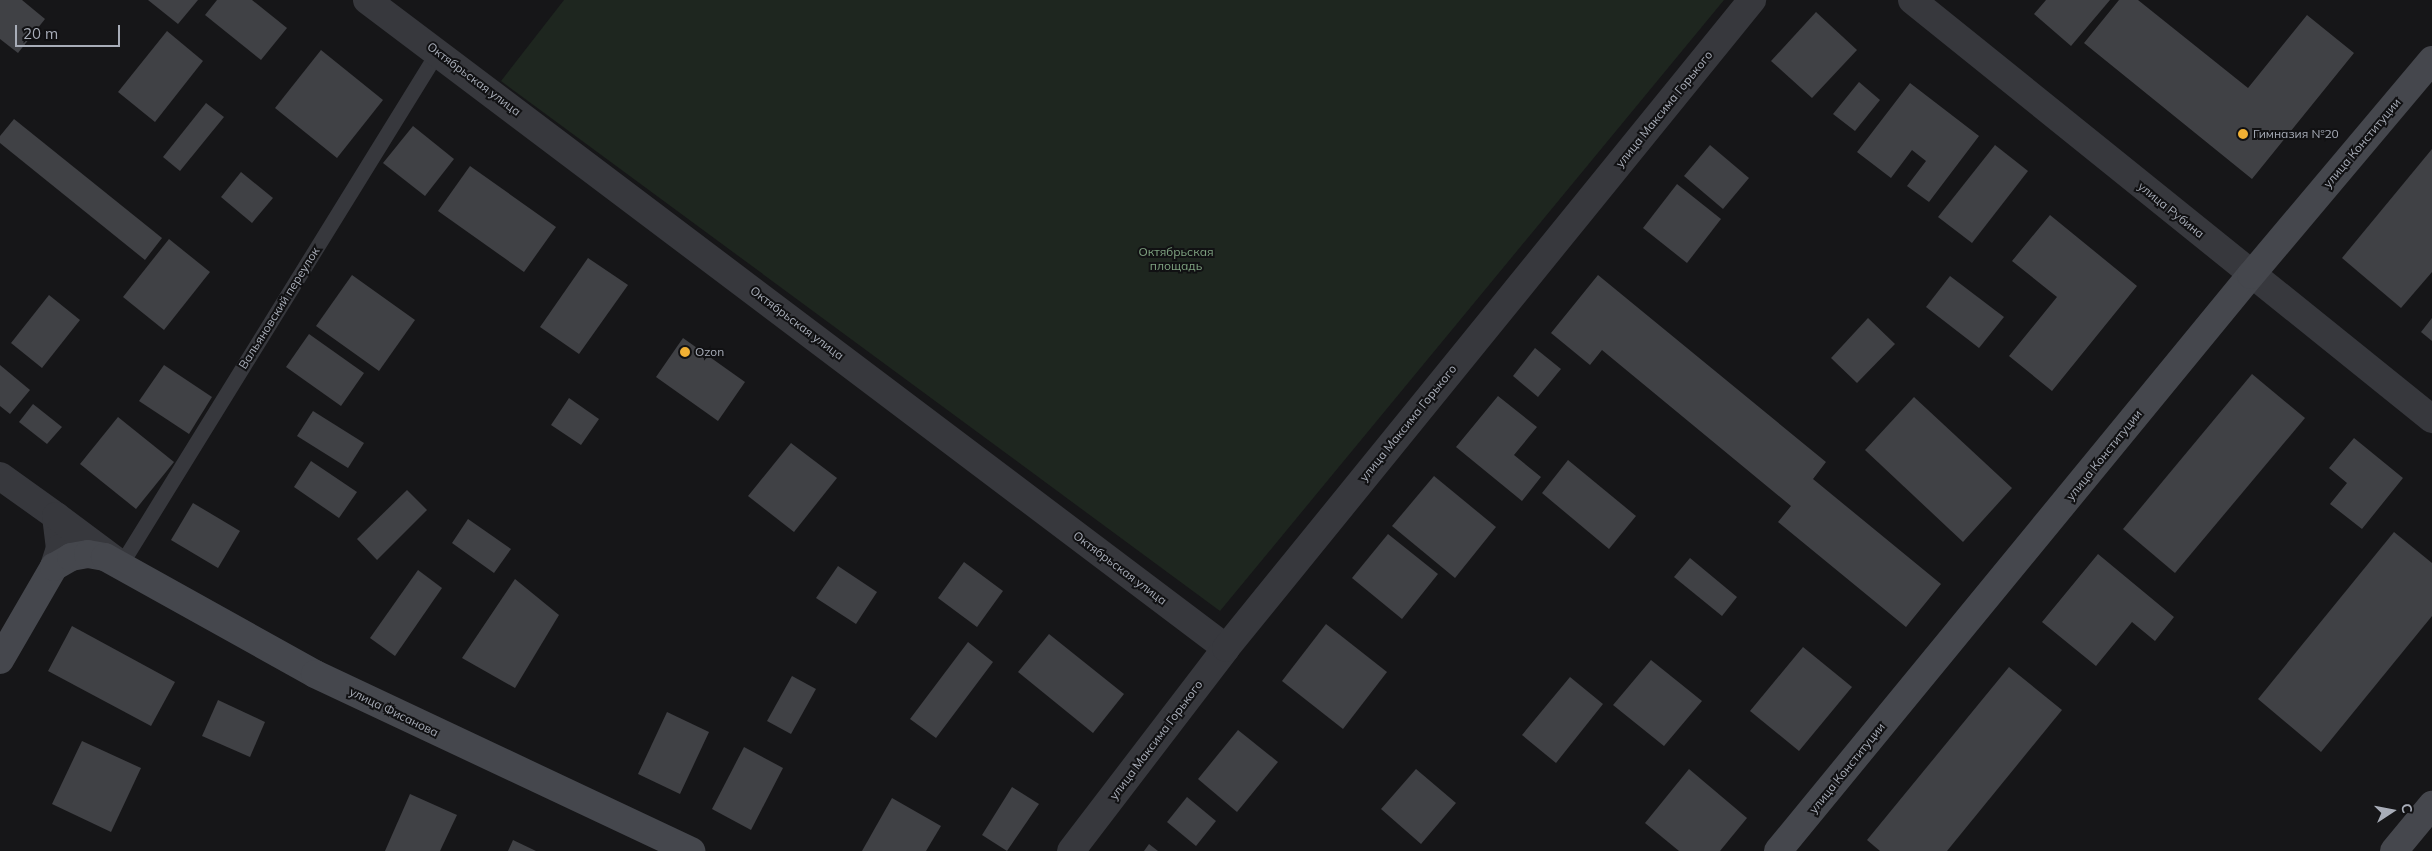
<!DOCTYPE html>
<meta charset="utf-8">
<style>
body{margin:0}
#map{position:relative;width:2432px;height:851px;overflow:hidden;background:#161618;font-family:Mulish,sans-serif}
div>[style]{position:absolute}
.green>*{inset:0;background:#1e261f}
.building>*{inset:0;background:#404145}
.lane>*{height:15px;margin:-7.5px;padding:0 7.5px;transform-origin:7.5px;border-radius:7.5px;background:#37383d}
.street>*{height:28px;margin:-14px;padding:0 14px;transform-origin:14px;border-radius:14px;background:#37383d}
.secondary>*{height:28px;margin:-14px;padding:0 14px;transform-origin:14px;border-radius:14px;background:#45474d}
.dots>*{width:14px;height:14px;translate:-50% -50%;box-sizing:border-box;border:2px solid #111113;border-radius:50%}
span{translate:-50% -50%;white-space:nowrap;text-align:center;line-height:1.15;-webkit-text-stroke:4px #111113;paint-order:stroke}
.street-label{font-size:12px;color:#a8adb8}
.poi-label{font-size:12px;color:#a8adb8}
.left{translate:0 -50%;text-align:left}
.park-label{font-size:12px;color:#7fa381}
.north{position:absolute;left:2367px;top:786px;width:50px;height:50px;-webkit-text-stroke:4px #111113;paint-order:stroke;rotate:79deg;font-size:14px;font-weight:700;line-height:20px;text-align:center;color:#a8adb8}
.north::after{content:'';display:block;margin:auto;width:18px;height:22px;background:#a8adb8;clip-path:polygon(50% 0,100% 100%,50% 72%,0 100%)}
.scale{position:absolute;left:15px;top:25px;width:105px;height:22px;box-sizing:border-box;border:2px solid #a8adb8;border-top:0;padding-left:6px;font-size:15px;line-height:18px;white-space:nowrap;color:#a8adb8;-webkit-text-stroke:4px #111113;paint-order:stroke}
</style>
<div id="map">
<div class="green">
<div style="clip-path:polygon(564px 0,1724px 0,1220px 611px,501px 81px)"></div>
</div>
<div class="building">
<div style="clip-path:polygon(0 0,22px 0,45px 19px,18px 53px,0 39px)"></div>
<div style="clip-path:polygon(148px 0,198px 0,178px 24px)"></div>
<div style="clip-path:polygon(217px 0,252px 0,287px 28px,261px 60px,205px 15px)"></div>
<div style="clip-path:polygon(2046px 0,2110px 0,2071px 46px,2034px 14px)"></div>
<div style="clip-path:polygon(2119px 0,2138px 0,2248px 88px,2307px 15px,2354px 53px,2252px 179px,2084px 43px)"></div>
<div style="clip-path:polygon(1816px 12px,1857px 50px,1812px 98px,1771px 61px)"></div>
<div style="clip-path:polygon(167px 31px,203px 61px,155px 122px,118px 92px)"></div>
<div style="clip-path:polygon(321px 50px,383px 100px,337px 158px,275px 108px)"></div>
<div style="clip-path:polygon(1859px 82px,1880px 100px,1855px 131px,1833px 114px)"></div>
<div style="clip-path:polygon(1910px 83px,1979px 136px,1929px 202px,1907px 186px,1926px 161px,1912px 150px,1891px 178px,1857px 152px)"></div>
<div style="clip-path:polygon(206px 103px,224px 117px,180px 171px,163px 157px)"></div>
<div style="clip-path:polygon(14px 119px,162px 238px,145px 260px,0 143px,0 136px)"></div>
<div style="clip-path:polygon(413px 126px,454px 159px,425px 196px,383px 163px)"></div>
<div style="clip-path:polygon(1710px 145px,1749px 178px,1723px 209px,1684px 176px)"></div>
<div style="clip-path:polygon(1995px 145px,2028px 171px,1972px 243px,1938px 217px)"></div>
<div style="clip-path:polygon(2432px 149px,2432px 272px,2401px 308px,2342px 258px)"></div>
<div style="clip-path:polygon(470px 166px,556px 227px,524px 272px,438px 211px)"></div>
<div style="clip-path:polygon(241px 172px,273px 198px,252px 223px,221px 197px)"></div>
<div style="clip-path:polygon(1677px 184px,1721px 219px,1687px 263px,1643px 228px)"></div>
<div style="clip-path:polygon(2050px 215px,2137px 286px,2052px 391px,2009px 356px,2057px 297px,2012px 261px)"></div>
<div style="clip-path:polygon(169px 239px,210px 272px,164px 330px,123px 297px)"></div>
<div style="clip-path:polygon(588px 258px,628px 285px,579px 354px,540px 327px)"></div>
<div style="clip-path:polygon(352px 275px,415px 320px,379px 371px,316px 326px)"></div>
<div style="clip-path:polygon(1598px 275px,1826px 462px,1813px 479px,1941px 584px,1906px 627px,1778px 522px,1791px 506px,1602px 350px,1590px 365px,1551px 333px)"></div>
<div style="clip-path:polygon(1950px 276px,2004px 317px,1979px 348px,1926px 307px)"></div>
<div style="clip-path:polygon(49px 295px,80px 320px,42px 368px,11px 343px)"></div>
<div style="clip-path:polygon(1868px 318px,1895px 344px,1857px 383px,1831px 358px)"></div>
<div style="clip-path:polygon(2432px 318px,2432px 341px,2421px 332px)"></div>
<div style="clip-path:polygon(309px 334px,364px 373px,341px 406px,286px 367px)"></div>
<div style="clip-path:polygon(683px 338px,745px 382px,718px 421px,656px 377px)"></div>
<div style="clip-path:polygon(1535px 348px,1561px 369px,1538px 397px,1513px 376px)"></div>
<div style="clip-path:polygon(0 365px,30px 390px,10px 414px,0 406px)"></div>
<div style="clip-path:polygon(164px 365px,212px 397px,189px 434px,139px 401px)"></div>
<div style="clip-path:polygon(2252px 374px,2305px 418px,2175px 573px,2123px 529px)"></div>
<div style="clip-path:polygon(1498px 396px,1537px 427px,1514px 455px,1541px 477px,1522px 501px,1456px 447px)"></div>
<div style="clip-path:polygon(1914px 397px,2012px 488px,1963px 542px,1865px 450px)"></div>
<div style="clip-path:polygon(569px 398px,599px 419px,581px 445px,551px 425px)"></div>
<div style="clip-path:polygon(33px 404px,62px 427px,47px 444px,19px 422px)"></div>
<div style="clip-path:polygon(313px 411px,364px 443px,348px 468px,297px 436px)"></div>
<div style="clip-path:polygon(118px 417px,174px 462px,136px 509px,80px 464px)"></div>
<div style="clip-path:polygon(2354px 438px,2403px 478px,2362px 529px,2330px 504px,2347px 483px,2329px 468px)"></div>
<div style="clip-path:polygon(791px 443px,837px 478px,794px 532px,748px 496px)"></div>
<div style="clip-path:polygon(1568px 460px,1636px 516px,1609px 549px,1542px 493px)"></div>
<div style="clip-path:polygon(311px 461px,357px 492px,339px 518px,294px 487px)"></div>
<div style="clip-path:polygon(1434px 476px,1496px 527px,1455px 578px,1392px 526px)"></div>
<div style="clip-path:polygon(407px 490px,427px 510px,377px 560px,357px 539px)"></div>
<div style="clip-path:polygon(193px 503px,240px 531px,218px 568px,171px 540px)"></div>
<div style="clip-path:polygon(468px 519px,511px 549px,494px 573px,452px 543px)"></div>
<div style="clip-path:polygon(2394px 532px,2432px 563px,2432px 616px,2321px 752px,2258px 699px)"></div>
<div style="clip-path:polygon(1388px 534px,1438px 574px,1402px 619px,1352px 578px)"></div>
<div style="clip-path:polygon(2098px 554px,2174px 617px,2155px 641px,2132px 622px,2096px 666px,2042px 622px)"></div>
<div style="clip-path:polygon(1690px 558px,1737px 597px,1722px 616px,1674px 577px)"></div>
<div style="clip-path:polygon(964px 562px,1003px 591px,977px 627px,938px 598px)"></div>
<div style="clip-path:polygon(838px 566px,877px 592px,856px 624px,816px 598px)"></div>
<div style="clip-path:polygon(418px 570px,442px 588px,395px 656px,370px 638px)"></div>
<div style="clip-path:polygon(515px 579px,559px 615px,515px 688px,462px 658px)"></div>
<div style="clip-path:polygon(1326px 624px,1387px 672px,1343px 729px,1282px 681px)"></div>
<div style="clip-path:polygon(72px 626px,175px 682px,151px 726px,48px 671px)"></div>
<div style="clip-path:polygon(1049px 634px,1124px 694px,1093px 733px,1018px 672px)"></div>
<div style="clip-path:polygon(968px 642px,993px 662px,936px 738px,910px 719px)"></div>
<div style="clip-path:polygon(1803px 647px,1852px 687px,1799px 751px,1750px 711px)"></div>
<div style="clip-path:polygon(1651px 660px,1702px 701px,1664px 746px,1613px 705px)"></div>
<div style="clip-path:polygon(2009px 667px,2062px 710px,1947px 851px,1880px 851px,1867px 840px)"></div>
<div style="clip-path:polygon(792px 676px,816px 689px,791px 734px,767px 721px)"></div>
<div style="clip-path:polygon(1570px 677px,1603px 704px,1556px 763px,1522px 735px)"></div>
<div style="clip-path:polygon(218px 700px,265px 722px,250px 757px,202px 736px)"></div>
<div style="clip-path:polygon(667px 712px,709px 732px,680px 794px,638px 774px)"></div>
<div style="clip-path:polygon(1238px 730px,1278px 762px,1237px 812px,1198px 779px)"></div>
<div style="clip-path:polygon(82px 741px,141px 768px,111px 832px,52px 804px)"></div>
<div style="clip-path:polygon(744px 747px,783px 768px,751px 830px,712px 809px)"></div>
<div style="clip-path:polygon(1416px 769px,1456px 803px,1421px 844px,1381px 809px)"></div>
<div style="clip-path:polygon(1689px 769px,1747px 818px,1720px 851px,1679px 851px,1645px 823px)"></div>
<div style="clip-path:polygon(1012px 787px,1039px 804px,1007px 851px,982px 835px)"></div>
<div style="clip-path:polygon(410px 794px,457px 815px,440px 851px,385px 851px)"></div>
<div style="clip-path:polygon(1187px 797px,1216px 821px,1196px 846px,1167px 822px)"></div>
<div style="clip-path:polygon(892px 798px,941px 826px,926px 851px,862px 851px)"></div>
<div style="clip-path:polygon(513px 840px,536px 851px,508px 851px)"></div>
<div style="clip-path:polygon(1149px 844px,1158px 851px,1144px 851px)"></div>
</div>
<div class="lane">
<div style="left:121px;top:564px;width:603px;rotate:-58.29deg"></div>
</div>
<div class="street">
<div style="left:367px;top:0;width:1076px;rotate:37.03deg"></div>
<div style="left:1912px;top:0;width:668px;rotate:38.86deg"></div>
<div style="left:0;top:476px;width:69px;rotate:35.5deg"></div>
<div style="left:56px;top:516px;width:32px;rotate:83deg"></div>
<div style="left:60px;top:548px;width:20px;rotate:108deg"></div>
<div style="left:56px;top:516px;width:79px;rotate:36.7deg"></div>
<div style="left:1071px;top:851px;width:255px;rotate:-52.6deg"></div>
<div style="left:1226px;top:648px;width:835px;rotate:-50.93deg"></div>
</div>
<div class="secondary">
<div style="left:0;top:660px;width:108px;rotate:-59.9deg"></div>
<div style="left:54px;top:567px;width:20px;rotate:-30deg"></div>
<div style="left:71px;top:557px;width:17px;rotate:-10deg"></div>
<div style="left:88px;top:554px;width:17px;rotate:10deg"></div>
<div style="left:105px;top:557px;width:240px;rotate:29.1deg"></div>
<div style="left:315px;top:674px;width:416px;rotate:25.2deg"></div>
<div style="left:1778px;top:851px;width:745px;rotate:-50.61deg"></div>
<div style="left:2251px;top:275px;width:281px;rotate:-49.9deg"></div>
<div style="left:2394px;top:851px;width:60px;rotate:-50.4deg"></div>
</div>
<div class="dots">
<div style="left:2243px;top:134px;background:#f2b134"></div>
<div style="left:685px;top:352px;background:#f2b134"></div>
</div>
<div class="street-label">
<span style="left:474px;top:79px;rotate:37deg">Октябрьская улица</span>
<span style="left:1664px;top:109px;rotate:-51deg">улица Максима Горького</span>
<span style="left:2362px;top:143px;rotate:-50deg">улица Конституции</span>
<span style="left:2171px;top:210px;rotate:39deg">улица Рубина</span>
<span style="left:279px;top:308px;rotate:-58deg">Вальяновский переулок</span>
<span style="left:797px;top:323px;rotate:37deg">Октябрьская улица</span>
<span style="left:1408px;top:423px;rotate:-51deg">улица Максима Горького</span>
<span style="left:2104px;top:455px;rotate:-51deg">улица Конституции</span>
<span style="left:1120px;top:568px;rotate:37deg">Октябрьская улица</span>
<span style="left:394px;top:712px;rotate:26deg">улица Фисанова</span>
<span style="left:1156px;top:740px;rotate:-53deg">улица Максима Горького</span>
<span style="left:1847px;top:768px;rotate:-51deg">улица Конституции</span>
</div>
<div class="poi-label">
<span class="left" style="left:2253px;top:134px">Гимназия №20</span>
<span class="left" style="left:695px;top:352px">Ozon</span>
</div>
<div class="park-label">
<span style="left:1176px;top:259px">Октябрьская<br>площадь</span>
</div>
<div class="north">С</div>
<div class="scale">20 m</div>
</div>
